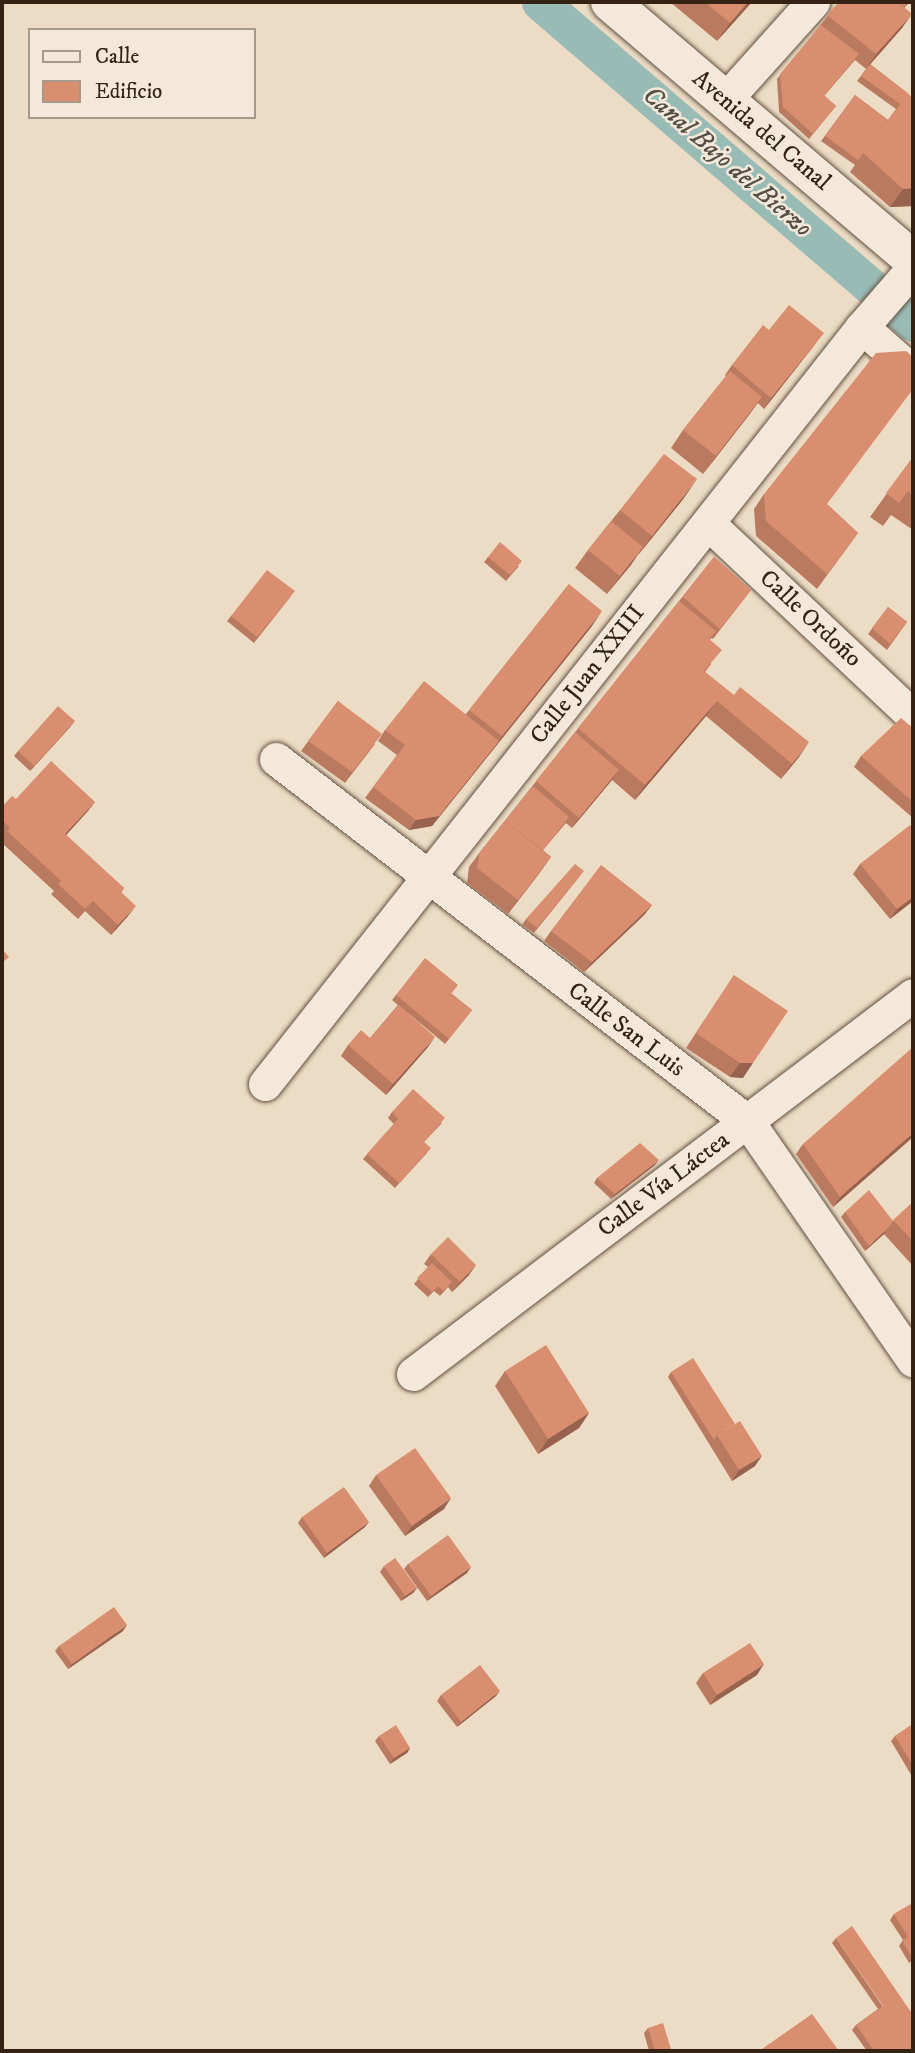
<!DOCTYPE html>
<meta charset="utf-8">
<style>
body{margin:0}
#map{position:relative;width:915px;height:2053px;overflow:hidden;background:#eddcc5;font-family:"IM FELL DW Pica",serif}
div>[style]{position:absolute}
.canal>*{height:37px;margin:-18.5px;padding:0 18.5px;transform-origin:18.5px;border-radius:18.5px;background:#99bbb6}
.roads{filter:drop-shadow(0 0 2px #63503f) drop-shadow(0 0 2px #63503f)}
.street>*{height:33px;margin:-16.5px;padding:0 16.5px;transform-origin:16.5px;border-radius:16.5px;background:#f3e8d9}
.secondary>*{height:38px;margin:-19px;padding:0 19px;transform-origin:19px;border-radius:19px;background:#f3e8d9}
.wall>*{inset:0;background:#ba7a5f}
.shaded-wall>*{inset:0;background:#97634e}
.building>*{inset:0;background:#d88e6f}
span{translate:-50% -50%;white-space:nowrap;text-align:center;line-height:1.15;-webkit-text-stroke:5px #f3e8d9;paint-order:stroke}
.street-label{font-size:24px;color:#352212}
.water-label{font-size:26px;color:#535043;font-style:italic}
.frame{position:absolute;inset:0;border:4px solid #352212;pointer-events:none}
.legend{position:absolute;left:28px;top:28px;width:228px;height:91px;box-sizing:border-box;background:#f3e8d9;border:2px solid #a79989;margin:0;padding:9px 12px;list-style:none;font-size:21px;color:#352212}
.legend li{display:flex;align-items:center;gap:14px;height:35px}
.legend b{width:35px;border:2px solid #a79989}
</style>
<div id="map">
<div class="canal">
<div style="left:540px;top:2px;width:492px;rotate:40.7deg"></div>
</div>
<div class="roads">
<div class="street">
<div style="left:725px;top:100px;width:132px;rotate:-48.1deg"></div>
<div style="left:862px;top:327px;width:68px;rotate:41.4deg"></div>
<div style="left:708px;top:523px;width:282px;rotate:43.3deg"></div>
<div style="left:276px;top:759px;width:595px;rotate:37.56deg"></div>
<div style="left:748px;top:1122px;width:290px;rotate:55.3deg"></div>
<div style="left:265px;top:1084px;width:964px;rotate:-51.74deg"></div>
<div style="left:862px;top:327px;width:78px;rotate:-49.2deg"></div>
<div style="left:413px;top:1374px;width:627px;rotate:-37.16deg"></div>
</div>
<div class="secondary">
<div style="left:610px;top:2px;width:398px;rotate:40.4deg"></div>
</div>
</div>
<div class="wall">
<div style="clip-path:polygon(670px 2px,752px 2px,717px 41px)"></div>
<div style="clip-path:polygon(839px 2px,910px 2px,905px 7px,902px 28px,866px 69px,855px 60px,824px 96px,836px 106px,809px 139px,779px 112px,777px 79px)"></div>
<div style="clip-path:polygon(870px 64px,913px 98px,913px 206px,890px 207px,850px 172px,857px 162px,855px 165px,821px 141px,855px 95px,888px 120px,896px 109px,857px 81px)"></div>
<div style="clip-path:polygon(769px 330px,816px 343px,764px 409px,758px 403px,703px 474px,671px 448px,683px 430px,726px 376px,725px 375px,732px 365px)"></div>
<div style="clip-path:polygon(913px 457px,913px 530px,891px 515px,883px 526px,870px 517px)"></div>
<div style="clip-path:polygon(764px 494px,828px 505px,858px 533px,817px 589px,756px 536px,754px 509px)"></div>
<div style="clip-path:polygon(684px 498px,639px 554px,638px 553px,607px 594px,575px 568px,588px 550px,620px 510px)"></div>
<div style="clip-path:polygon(488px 557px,519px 566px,506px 581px,484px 562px)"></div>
<div style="clip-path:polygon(714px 557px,751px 590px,713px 639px,711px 638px,710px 640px,711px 664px,705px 672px,799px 757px,781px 779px,706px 716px,635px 800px,612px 780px,572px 828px,566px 823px,543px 850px,551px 857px,508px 914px,467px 883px,469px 867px,480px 852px)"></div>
<div style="clip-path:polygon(569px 584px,592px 626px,432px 826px,409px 830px,365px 798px,397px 755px,378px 741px,385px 730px,466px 714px)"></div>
<div style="clip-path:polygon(291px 596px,254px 643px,227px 621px,231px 616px)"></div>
<div style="clip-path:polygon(888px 607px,907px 622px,887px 650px,868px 634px)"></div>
<div style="clip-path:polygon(338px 701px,375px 744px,345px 783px,301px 751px)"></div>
<div style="clip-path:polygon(71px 726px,30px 771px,14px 756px,18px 751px)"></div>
<div style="clip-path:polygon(913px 728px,913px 818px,854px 767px,861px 756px)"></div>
<div style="clip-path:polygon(16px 799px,95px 802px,87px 812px,66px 835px,124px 888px,121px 893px,128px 916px,111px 935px,85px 911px,78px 919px,51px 894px,54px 891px,2px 843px,2px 807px)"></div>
<div style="clip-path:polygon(913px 829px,913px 901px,890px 919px,853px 874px,860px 864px)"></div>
<div style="clip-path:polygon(580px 876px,534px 933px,522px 925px,526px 919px)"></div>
<div style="clip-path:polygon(652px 905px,644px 915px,584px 972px,544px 941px,551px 931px)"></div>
<div style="clip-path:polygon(734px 975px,743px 1078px,730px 1077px,686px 1048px)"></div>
<div style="clip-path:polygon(452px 994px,472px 1010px,445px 1044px,408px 1013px,428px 1047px,386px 1095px,341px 1056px,348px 1045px,370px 1038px,398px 1005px,392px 1000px,396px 995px)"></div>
<div style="clip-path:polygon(392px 1112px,442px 1123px,424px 1142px,427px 1153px,395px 1188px,363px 1159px,394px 1124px,388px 1118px)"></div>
<div style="clip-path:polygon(913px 1137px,833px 1207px,796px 1154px,803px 1144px)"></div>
<div style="clip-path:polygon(655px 1165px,611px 1199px,594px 1183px,597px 1178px)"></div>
<div style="clip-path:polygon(913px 1202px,913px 1266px,884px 1234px,865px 1251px,841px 1217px,845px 1212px,893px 1221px)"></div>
<div style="clip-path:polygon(431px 1254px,469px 1275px,452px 1292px,448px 1287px,440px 1296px,434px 1291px,428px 1297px,414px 1284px,428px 1267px,424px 1264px)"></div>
<div style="clip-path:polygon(505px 1371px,589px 1413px,579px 1428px,538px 1454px,495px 1386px)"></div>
<div style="clip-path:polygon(671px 1372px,755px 1466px,732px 1481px,668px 1377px)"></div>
<div style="clip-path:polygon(376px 1475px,444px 1509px,405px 1536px,369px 1486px)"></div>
<div style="clip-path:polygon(302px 1517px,365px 1527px,324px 1558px,298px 1523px)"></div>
<div style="clip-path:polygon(408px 1564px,467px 1573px,427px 1601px,404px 1569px)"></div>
<div style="clip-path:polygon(384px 1566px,417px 1588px,413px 1593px,401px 1601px,380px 1572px)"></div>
<div style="clip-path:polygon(123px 1631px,68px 1669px,55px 1651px,59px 1646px)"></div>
<div style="clip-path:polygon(703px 1673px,757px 1675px,710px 1705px,696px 1683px)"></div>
<div style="clip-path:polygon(441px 1695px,496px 1696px,457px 1727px,437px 1701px)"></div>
<div style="clip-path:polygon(913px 1724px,913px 1778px,891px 1741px,895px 1736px)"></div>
<div style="clip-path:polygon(379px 1736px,410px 1748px,407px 1753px,390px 1764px,375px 1741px)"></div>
<div style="clip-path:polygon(913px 1903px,913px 1960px,909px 1963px,899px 1946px,903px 1940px,890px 1920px,894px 1914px)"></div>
<div style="clip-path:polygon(836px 1938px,913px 2051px,867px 2051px,852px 2030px,856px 2025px,878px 2009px,832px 1943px)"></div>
<div style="clip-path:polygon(648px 2028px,670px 2051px,649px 2051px,644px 2033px)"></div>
</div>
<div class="shaded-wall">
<div style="clip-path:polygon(748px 2px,752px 2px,717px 41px,730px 23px)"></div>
<div style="clip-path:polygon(912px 14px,902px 28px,866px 69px,876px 54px)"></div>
<div style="clip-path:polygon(913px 188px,913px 206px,890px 207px,903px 189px)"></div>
<div style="clip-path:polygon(824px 333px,816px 343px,764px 409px,771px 398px)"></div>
<div style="clip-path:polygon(762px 397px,749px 415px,703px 474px,716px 456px)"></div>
<div style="clip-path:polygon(697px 479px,684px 498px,639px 554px,652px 536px)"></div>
<div style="clip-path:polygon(643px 547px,631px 565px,607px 594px,620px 576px)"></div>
<div style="clip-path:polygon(602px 611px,592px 626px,432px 826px,409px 830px,416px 820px,439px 816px)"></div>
<div style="clip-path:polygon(717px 701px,706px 716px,635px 800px,645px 785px)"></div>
<div style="clip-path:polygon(75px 721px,71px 726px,30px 771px,34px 766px)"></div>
<div style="clip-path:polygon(809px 742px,799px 757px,781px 779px,792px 764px)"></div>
<div style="clip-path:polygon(619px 770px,612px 780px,572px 828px,579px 818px)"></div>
<div style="clip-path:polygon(95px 802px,87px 812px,58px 844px,65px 834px)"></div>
<div style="clip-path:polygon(551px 857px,541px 871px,508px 914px,518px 900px)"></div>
<div style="clip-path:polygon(913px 897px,913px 901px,890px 919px,897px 909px)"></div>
<div style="clip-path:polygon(652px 905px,644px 915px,584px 972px,592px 962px)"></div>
<div style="clip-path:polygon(136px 906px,128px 916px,111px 935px,118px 925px)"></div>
<div style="clip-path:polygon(435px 1037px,428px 1047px,386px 1095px,393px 1084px)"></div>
<div style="clip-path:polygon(740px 1063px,753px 1063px,743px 1078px,730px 1077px)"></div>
<div style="clip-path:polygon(913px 1133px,913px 1137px,833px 1207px,840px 1197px)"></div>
<div style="clip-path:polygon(659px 1160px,655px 1165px,611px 1199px,615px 1194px)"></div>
<div style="clip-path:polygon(887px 1229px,884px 1234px,865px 1251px,869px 1246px)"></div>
<div style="clip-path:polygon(476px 1265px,469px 1275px,452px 1292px,460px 1282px)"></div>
<div style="clip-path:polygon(589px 1413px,579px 1428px,538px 1454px,548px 1439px)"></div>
<div style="clip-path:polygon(762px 1456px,755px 1466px,732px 1481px,739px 1470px)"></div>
<div style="clip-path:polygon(451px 1498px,444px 1509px,405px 1536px,412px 1526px)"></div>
<div style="clip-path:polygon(369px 1522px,365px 1527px,324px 1558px,327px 1553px)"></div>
<div style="clip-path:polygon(471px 1567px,467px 1573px,427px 1601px,431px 1596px)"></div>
<div style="clip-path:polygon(417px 1588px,413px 1593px,401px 1601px,405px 1596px)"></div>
<div style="clip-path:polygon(127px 1625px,123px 1631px,68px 1669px,72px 1664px)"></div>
<div style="clip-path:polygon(764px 1664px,757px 1675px,710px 1705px,717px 1695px)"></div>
<div style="clip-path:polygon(500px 1691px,496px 1696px,457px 1727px,461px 1722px)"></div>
<div style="clip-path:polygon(410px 1748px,407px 1753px,390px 1764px,394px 1758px)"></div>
</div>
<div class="building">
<div style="clip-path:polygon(705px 2px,748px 2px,730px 23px)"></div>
<div style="clip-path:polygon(839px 2px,898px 2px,912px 14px,876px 54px,827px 15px)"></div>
<div style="clip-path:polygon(898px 2px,908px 2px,904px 6px)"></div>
<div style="clip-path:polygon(821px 25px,859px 54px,824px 95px,836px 106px,813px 134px,783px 107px,780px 74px)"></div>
<div style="clip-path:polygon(870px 64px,909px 94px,900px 104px,861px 76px)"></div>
<div style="clip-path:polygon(908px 94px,913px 98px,913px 188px,903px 189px,863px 153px)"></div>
<div style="clip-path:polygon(855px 95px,888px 120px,858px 160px,825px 136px)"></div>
<div style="clip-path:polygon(789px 305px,824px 333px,771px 398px,732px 365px,763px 325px,769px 330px)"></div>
<div style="clip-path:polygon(906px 351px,913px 357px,913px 389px,827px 504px,858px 533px,827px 574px,766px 521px,764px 494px,876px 353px)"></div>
<div style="clip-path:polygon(730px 371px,762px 397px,716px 456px,683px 430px)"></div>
<div style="clip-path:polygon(664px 454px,697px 479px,652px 536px,620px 510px)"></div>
<div style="clip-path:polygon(913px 457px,913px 496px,908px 491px,899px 503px,886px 493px)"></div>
<div style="clip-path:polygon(611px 521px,643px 547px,620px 576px,588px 550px)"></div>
<div style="clip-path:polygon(500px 542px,522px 561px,510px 575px,488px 557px)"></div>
<div style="clip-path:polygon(714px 557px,751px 590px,720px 629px,683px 597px)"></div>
<div style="clip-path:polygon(267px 570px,295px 591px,257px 637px,231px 616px)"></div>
<div style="clip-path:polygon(569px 584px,602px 611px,502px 736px,469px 710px)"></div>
<div style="clip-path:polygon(679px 601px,716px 631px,709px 639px,722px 650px,704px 671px,734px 695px,740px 687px,809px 742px,792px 764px,717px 701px,645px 785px,578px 728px)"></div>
<div style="clip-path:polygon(888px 607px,907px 622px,890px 644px,872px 628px)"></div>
<div style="clip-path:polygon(424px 681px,499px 741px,439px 816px,416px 820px,373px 787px,405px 745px,385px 730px)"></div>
<div style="clip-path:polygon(338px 701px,382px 734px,352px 772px,308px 741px)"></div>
<div style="clip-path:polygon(58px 706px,75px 721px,34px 766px,18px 751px)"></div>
<div style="clip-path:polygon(901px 718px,913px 728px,913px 802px,861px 756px)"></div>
<div style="clip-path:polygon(575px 732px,619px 770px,579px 818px,536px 781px)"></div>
<div style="clip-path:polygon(51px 761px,95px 802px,65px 834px,124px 888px,121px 892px,136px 906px,118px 925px,93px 901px,85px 909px,58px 884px,61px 881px,7px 831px,10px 828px,2px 820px,2px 807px,12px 796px,16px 799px)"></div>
<div style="clip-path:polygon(533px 786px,569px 817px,543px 850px,505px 821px)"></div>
<div style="clip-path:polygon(505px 821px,551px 857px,518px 900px,477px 868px,480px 852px)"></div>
<div style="clip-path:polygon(910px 825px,913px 829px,913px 897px,897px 909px,860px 864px)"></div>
<div style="clip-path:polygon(575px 864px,584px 871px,537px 928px,526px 919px)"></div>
<div style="clip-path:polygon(601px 865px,652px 905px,592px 962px,551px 931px)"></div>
<div style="clip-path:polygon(2px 949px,9px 957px,2px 963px)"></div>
<div style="clip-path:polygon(425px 958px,458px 985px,451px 994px,472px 1010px,449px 1039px,396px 995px)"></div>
<div style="clip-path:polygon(734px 975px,788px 1011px,753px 1063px,740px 1063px,696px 1033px)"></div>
<div style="clip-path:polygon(399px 1005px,435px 1037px,393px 1084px,348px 1045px,361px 1030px,370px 1038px)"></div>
<div style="clip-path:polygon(913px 1047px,913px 1133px,840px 1197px,803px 1144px)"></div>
<div style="clip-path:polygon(413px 1089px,445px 1118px,424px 1142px,431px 1148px,399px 1183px,367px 1154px,398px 1119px,392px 1112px)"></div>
<div style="clip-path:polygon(640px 1143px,659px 1160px,615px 1194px,597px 1178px)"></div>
<div style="clip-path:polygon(869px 1190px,893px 1221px,887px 1229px,869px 1246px,845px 1212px)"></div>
<div style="clip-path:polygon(913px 1202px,913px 1241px,893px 1220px)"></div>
<div style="clip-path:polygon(448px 1237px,476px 1265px,460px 1282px,431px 1254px)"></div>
<div style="clip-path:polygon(432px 1263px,452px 1282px,443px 1291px,438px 1286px,432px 1292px,417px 1278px)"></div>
<div style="clip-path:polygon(546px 1345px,589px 1413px,548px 1439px,505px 1371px)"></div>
<div style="clip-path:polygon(693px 1358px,735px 1424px,717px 1435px,714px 1440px,671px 1372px)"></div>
<div style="clip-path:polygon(740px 1421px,762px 1456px,739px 1470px,717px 1435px)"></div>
<div style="clip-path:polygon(415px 1448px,451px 1498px,412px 1526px,376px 1475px)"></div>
<div style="clip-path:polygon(344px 1487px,369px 1522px,327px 1553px,302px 1517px)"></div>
<div style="clip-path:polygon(448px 1535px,471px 1567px,431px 1596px,408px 1564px)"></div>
<div style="clip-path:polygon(395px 1558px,417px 1588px,405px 1596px,384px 1566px)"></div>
<div style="clip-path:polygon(114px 1607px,127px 1625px,72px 1664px,59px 1646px)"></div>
<div style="clip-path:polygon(750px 1643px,764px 1664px,717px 1695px,703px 1673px)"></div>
<div style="clip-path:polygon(480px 1665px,500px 1691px,461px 1722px,441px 1695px)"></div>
<div style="clip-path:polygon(913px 1724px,913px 1766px,895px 1736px)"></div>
<div style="clip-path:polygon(396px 1725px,410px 1748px,394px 1758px,379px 1736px)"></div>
<div style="clip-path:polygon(913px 1903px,913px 1957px,912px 1958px,902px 1940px,908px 1937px,894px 1914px)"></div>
<div style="clip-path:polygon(852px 1926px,913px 2015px,913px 2051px,870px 2051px,873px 2049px,856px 2025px,883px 2006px,836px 1938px)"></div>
<div style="clip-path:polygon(812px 2014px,839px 2051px,763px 2051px,762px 2049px)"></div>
<div style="clip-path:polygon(663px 2023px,671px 2049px,664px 2051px,655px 2051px,648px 2028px)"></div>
</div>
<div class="street-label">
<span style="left:761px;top:131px;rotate:40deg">Avenida del Canal</span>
<span style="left:810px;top:619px;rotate:43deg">Calle Ordoño</span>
<span style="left:588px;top:675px;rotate:-52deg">Calle Juan XXIII</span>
<span style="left:626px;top:1030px;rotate:37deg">Calle San Luis</span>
<span style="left:664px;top:1185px;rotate:-37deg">Calle Vía Láctea</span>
</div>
<div class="water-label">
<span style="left:727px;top:162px;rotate:41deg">Canal Bajo del Bierzo</span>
</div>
<div class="frame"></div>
<ul class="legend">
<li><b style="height:9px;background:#f3e8d9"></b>Calle</li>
<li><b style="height:19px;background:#d88e6f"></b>Edificio</li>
</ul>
</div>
